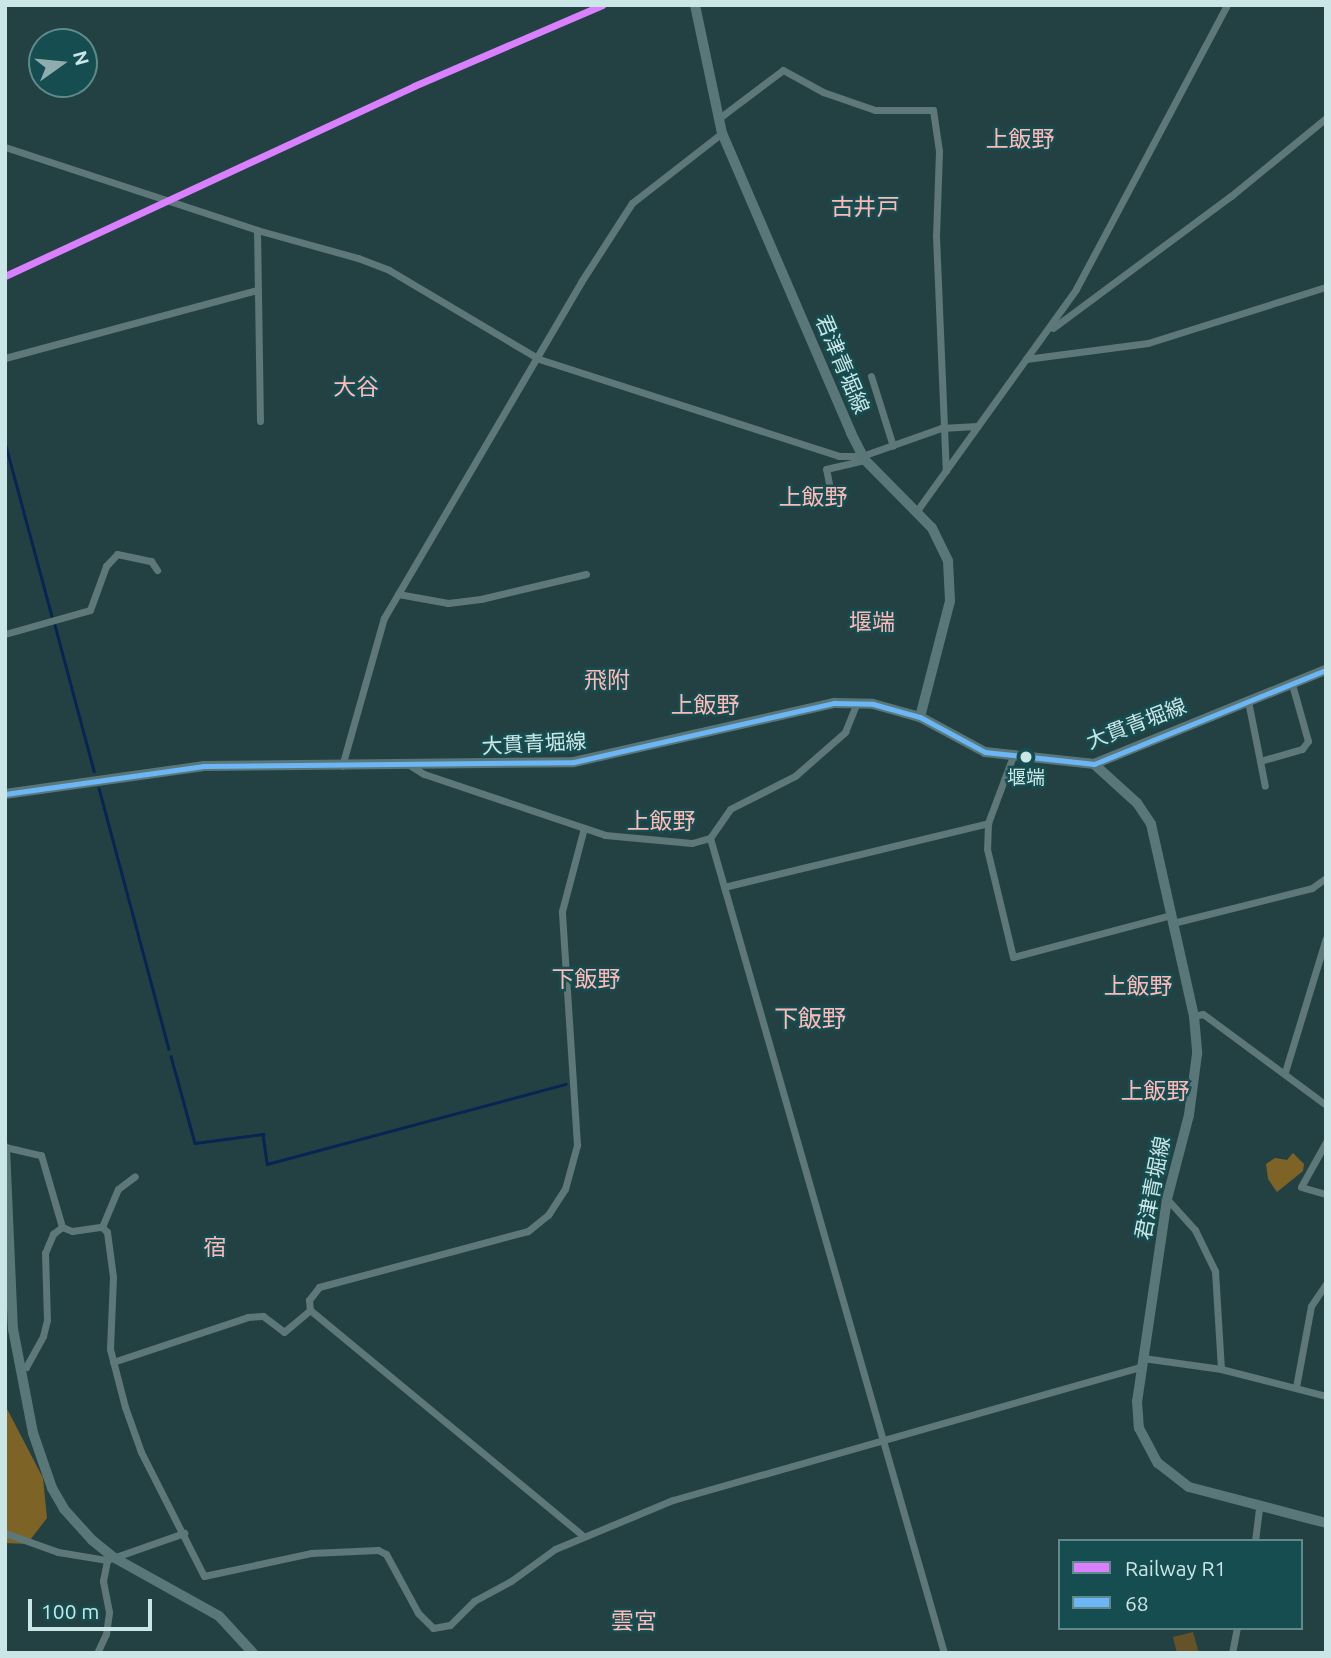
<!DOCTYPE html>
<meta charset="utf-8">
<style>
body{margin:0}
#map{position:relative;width:1331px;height:1658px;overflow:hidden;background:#234143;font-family:Ubuntu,"Noto Sans JP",sans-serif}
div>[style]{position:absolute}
.green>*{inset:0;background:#665228}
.forest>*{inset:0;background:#7e6327}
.stream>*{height:2.5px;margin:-1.25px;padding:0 1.25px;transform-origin:1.25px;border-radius:1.25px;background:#072552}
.street>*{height:7px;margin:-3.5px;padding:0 3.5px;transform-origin:3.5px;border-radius:3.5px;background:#5e7779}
.secondary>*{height:10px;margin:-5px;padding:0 5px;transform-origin:5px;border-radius:5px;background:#597779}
.bus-1>*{height:5px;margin:-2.5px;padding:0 2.5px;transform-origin:2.5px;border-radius:2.5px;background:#6db6f5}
.rail-1>*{height:7px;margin:-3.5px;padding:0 3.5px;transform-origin:3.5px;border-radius:3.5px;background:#d880ff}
.dots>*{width:19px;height:19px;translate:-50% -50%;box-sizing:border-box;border:4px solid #164d50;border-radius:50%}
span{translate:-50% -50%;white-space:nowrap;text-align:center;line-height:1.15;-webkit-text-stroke:5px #164d50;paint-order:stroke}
.bus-label{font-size:19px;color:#cbe6e7}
.street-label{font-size:21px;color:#cbe6e7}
.neighbourhood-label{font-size:23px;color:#febab9}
.quarter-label{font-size:24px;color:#febab9}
.frame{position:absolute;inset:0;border:7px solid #cbe6e7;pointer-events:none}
.legend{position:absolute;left:1058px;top:1539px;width:245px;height:91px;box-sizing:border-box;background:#164d50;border:2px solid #5e8a8c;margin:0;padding:9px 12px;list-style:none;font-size:21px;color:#cbe6e7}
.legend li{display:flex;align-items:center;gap:14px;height:35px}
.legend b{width:35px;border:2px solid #5e8a8c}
.north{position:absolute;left:28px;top:28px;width:70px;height:70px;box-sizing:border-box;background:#164d50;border:2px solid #5e8a8c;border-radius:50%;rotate:75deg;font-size:19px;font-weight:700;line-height:28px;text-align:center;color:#cbe6e7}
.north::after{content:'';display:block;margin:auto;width:24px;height:32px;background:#90acae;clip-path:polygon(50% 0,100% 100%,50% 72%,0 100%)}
.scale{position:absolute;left:28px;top:1599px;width:124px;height:32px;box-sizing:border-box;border:4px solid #cbe6e7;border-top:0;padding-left:9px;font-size:21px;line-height:24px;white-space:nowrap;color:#cbe6e7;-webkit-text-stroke:5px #164d50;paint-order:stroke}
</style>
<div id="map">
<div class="green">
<div style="clip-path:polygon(1193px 1632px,1199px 1653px,1177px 1653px,1173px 1637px)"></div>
</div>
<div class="forest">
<div style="clip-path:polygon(1293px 1153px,1304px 1164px,1303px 1171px,1277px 1192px,1268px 1179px,1266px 1164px,1275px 1158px,1287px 1160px)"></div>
<div style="clip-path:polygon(5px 1405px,43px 1478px,47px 1518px,27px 1544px,5px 1543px)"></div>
</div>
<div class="stream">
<div style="left:5px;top:442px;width:180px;rotate:74.9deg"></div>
<div style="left:55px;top:625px;width:151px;rotate:75deg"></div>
<div style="left:99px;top:788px;width:270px;rotate:75deg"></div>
<div style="left:171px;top:1056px;width:90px;rotate:74.6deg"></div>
<div style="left:195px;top:1143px;width:69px;rotate:-7.5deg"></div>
<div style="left:263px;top:1134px;width:30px;rotate:82deg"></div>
<div style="left:267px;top:1164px;width:309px;rotate:-15deg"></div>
</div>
<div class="street">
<div style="left:718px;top:119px;width:81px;rotate:-37deg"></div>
<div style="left:783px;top:70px;width:46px;rotate:28.8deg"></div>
<div style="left:823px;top:92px;width:55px;rotate:19.1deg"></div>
<div style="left:875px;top:110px;width:58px"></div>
<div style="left:933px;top:110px;width:41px;rotate:81.7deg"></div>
<div style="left:939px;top:151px;width:85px;rotate:92deg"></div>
<div style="left:936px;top:236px;width:235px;rotate:87.6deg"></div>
<div style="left:5px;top:147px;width:265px;rotate:18.2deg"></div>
<div style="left:257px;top:230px;width:105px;rotate:15.5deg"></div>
<div style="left:358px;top:258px;width:33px;rotate:21deg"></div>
<div style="left:389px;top:270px;width:174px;rotate:30.7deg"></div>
<div style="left:539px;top:359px;width:315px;rotate:17.9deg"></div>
<div style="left:839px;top:456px;width:23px"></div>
<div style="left:862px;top:456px;width:84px;rotate:-19.5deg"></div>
<div style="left:941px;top:428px;width:36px;rotate:-3deg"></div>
<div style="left:257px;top:230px;width:191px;rotate:89.1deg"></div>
<div style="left:1053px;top:328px;width:222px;rotate:-36.6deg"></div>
<div style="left:1231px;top:196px;width:123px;rotate:-39.4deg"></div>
<div style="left:5px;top:358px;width:261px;rotate:-15.1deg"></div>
<div style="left:1026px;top:359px;width:123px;rotate:-7.5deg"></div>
<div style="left:1148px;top:343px;width:187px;rotate:-17.5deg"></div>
<div style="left:871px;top:376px;width:73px;rotate:72.6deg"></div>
<div style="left:831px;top:494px;width:25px;rotate:-101deg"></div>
<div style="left:826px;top:469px;width:36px;rotate:-13deg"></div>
<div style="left:916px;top:512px;width:274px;rotate:-54.3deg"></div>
<div style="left:1076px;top:289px;width:322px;rotate:-62deg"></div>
<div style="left:398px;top:594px;width:51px;rotate:10.2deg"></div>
<div style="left:448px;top:603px;width:33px;rotate:-7deg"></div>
<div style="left:481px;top:599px;width:108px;rotate:-13.4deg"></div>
<div style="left:5px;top:634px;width:88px;rotate:-15.8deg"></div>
<div style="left:90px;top:610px;width:47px;rotate:-70deg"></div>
<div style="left:106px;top:566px;width:16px;rotate:-47deg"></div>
<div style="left:117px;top:554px;width:35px;rotate:12deg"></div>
<div style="left:151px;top:561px;width:11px;rotate:56deg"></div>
<div style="left:1248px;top:701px;width:61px;rotate:78.7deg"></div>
<div style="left:1260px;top:761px;width:44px;rotate:-15.9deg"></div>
<div style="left:1302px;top:749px;width:10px;rotate:-53deg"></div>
<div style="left:1308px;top:741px;width:59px;rotate:-105.7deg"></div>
<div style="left:1013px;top:756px;width:72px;rotate:110.5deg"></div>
<div style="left:988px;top:823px;width:26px;rotate:92deg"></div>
<div style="left:987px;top:849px;width:111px;rotate:76.5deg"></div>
<div style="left:1013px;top:957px;width:163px;rotate:-14.9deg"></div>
<div style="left:1260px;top:761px;width:25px;rotate:79deg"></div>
<div style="left:342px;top:766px;width:154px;rotate:-74.2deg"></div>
<div style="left:384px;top:618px;width:389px;rotate:-59.6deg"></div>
<div style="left:581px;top:282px;width:94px;rotate:-57.2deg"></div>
<div style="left:632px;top:203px;width:114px;rotate:-37.9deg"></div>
<div style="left:411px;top:766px;width:15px;rotate:32deg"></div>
<div style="left:424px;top:774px;width:191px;rotate:18.6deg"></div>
<div style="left:605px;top:835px;width:87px;rotate:5.3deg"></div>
<div style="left:692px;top:843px;width:19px;rotate:-16deg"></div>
<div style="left:710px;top:838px;width:35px;rotate:-55deg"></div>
<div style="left:730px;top:809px;width:73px;rotate:-26.9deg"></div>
<div style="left:795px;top:776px;width:67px;rotate:-41.3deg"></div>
<div style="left:845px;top:732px;width:31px;rotate:-68deg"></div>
<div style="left:710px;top:838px;width:848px;rotate:73.98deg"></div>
<div style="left:724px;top:887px;width:272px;rotate:-13.6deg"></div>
<div style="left:1173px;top:923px;width:143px;rotate:-14.1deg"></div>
<div style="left:1312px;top:888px;width:17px;rotate:-36deg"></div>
<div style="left:1194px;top:1016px;width:9px;rotate:-13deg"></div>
<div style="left:1203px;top:1014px;width:153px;rotate:36.5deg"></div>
<div style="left:1285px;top:1072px;width:140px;rotate:-73deg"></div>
<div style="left:1326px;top:1142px;width:51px;rotate:119.1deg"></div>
<div style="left:1301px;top:1187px;width:26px;rotate:16deg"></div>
<div style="left:5px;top:1147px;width:37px;rotate:13deg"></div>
<div style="left:41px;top:1155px;width:75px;rotate:73.7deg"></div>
<div style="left:62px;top:1227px;width:11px;rotate:22deg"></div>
<div style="left:72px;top:1231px;width:30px;rotate:-8deg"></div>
<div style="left:102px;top:1227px;width:7px;rotate:45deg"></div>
<div style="left:107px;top:1232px;width:45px;rotate:82.4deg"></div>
<div style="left:113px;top:1277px;width:72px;rotate:92.4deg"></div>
<div style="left:110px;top:1349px;width:60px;rotate:75.5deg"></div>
<div style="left:125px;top:1407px;width:48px;rotate:70.4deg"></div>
<div style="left:141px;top:1452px;width:139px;rotate:63.1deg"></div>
<div style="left:204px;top:1576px;width:109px;rotate:-12.1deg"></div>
<div style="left:311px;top:1553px;width:67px;rotate:-2.6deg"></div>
<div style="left:378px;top:1550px;width:9px;rotate:27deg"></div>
<div style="left:386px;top:1554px;width:67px;rotate:61.5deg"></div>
<div style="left:418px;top:1613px;width:21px;rotate:45deg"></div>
<div style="left:433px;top:1628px;width:17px;rotate:-10deg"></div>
<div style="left:450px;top:1625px;width:34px;rotate:-45deg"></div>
<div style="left:474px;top:1601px;width:42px;rotate:-28.4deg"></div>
<div style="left:511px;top:1581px;width:54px;rotate:-36deg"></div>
<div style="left:555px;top:1549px;width:128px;rotate:-22.6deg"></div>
<div style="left:673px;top:1500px;width:488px;rotate:-15.9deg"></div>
<div style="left:1167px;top:1199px;width:42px;rotate:47.9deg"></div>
<div style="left:1195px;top:1230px;width:46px;rotate:64deg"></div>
<div style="left:1215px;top:1271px;width:98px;rotate:86.5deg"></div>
<div style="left:102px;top:1227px;width:41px;rotate:-67.2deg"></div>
<div style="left:118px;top:1189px;width:21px;rotate:-37deg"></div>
<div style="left:310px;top:1310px;width:10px;rotate:-96deg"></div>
<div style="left:309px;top:1300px;width:16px;rotate:-52deg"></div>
<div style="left:319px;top:1287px;width:216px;rotate:-15deg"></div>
<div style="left:528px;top:1231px;width:26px;rotate:-39deg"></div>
<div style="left:548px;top:1215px;width:31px;rotate:-57deg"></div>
<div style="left:565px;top:1189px;width:46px;rotate:-74.7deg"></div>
<div style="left:577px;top:1145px;width:234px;rotate:-93.7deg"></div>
<div style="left:562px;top:911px;width:86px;rotate:-75.2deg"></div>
<div style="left:310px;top:1310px;width:354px;rotate:39.6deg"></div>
<div style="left:1143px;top:1358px;width:79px;rotate:8deg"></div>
<div style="left:1221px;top:1369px;width:108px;rotate:14.4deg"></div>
<div style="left:113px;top:1362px;width:142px;rotate:-18.4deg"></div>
<div style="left:248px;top:1317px;width:15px;rotate:-4deg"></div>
<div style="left:263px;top:1316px;width:26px;rotate:37deg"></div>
<div style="left:284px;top:1332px;width:34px;rotate:-40deg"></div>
<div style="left:19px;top:1367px;width:7px"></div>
<div style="left:26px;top:1367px;width:35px;rotate:-61deg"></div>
<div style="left:43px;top:1336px;width:16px;rotate:-76deg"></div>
<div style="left:47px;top:1320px;width:67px;rotate:-91.7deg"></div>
<div style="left:45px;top:1253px;width:21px;rotate:-67deg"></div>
<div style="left:53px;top:1234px;width:11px;rotate:-38deg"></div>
<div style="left:1296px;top:1387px;width:82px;rotate:-79.5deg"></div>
<div style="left:1311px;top:1306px;width:27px;rotate:-56deg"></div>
<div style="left:5px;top:1533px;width:56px;rotate:19.7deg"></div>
<div style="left:58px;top:1552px;width:50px;rotate:9.3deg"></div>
<div style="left:107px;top:1560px;width:82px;rotate:-19.3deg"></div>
<div style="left:1255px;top:1541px;width:33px;rotate:-83deg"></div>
<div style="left:97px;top:1653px;width:21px;rotate:-65deg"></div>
<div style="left:106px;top:1634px;width:22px;rotate:-82deg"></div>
<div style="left:109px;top:1612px;width:32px;rotate:-101deg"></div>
<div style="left:103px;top:1581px;width:21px;rotate:-79deg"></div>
<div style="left:1232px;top:1653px;width:25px;rotate:-79deg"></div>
</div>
<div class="secondary">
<div style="left:695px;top:5px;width:131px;rotate:78.1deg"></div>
<div style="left:722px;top:133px;width:327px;rotate:66.7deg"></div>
<div style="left:851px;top:433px;width:30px;rotate:63deg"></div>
<div style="left:865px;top:460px;width:95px;rotate:45.4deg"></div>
<div style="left:932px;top:528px;width:37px;rotate:64deg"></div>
<div style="left:948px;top:561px;width:40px;rotate:87.1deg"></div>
<div style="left:950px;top:601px;width:120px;rotate:104.5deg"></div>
<div style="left:1094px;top:764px;width:58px;rotate:42.2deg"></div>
<div style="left:1137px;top:803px;width:25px;rotate:56deg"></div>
<div style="left:1151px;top:824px;width:197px;rotate:77.4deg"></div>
<div style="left:1194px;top:1016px;width:38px;rotate:85deg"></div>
<div style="left:1197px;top:1054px;width:62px;rotate:97.5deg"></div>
<div style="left:1189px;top:1115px;width:87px;rotate:104.7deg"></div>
<div style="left:1167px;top:1199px;width:204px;rotate:98.4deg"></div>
<div style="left:1137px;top:1401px;width:27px;rotate:86deg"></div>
<div style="left:1139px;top:1428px;width:40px;rotate:62deg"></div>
<div style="left:1158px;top:1463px;width:39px;rotate:38deg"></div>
<div style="left:1189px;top:1487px;width:142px;rotate:14.7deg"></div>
<div style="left:5px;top:794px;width:201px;rotate:-8deg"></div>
<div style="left:204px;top:766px;width:370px;rotate:-0.6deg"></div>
<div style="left:574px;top:762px;width:267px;rotate:-12.8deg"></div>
<div style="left:834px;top:703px;width:39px;rotate:1deg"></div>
<div style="left:873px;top:704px;width:49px;rotate:15.5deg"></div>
<div style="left:920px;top:717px;width:74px;rotate:28.3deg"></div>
<div style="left:985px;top:752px;width:110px;rotate:6.3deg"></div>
<div style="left:1094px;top:764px;width:250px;rotate:-22.1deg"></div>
<div style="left:5px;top:1148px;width:181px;rotate:87.5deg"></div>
<div style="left:13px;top:1329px;width:106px;rotate:79.1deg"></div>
<div style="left:33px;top:1433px;width:58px;rotate:70.9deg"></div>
<div style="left:52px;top:1488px;width:24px;rotate:60deg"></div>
<div style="left:64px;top:1509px;width:42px;rotate:47.9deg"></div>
<div style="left:92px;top:1540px;width:27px;rotate:39deg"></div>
<div style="left:113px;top:1557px;width:121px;rotate:29.1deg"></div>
<div style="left:219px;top:1616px;width:50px;rotate:47.4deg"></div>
</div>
<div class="bus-1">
<div style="left:5px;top:794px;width:201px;rotate:-8deg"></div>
<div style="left:204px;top:766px;width:370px;rotate:-0.6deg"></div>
<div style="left:574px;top:762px;width:267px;rotate:-12.8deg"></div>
<div style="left:834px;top:703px;width:39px;rotate:1deg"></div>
<div style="left:873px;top:704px;width:49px;rotate:15.5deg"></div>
<div style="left:920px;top:717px;width:74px;rotate:28.3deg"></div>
<div style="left:985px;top:752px;width:110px;rotate:6.3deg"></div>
<div style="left:1094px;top:764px;width:250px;rotate:-22.1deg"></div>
</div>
<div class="rail-1">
<div style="left:5px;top:276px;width:451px;rotate:-24.9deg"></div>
<div style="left:414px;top:86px;width:205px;rotate:-23.3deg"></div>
</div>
<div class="dots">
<div style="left:1026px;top:757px;background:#cbe6e7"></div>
</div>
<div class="bus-label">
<span style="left:1026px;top:778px">堰端</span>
</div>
<div class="street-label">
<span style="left:843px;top:364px;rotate:67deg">君津青堀線</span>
<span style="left:1136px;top:723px;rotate:-21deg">大貫青堀線</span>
<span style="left:534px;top:743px;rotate:-3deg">大貫青堀線</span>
<span style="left:1152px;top:1188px;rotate:-79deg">君津青堀線</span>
</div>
<div class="neighbourhood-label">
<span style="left:1020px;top:139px">上飯野</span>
<span style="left:865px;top:207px">古井戸</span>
<span style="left:356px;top:387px">大谷</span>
<span style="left:813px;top:497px">上飯野</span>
<span style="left:872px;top:622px">堰端</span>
<span style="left:607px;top:680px">飛附</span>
<span style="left:705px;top:705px">上飯野</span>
<span style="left:661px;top:821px">上飯野</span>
<span style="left:586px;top:979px">下飯野</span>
<span style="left:1138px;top:986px">上飯野</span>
<span style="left:1155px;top:1091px">上飯野</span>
<span style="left:215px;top:1247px">宿</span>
<span style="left:634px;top:1621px">雲宮</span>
</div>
<div class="quarter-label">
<span style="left:810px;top:1019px">下飯野</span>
</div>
<div class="frame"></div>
<ul class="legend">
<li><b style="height:9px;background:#d880ff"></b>Railway R1</li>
<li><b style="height:9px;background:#6db6f5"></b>68</li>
</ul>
<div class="north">N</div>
<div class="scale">100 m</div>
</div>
